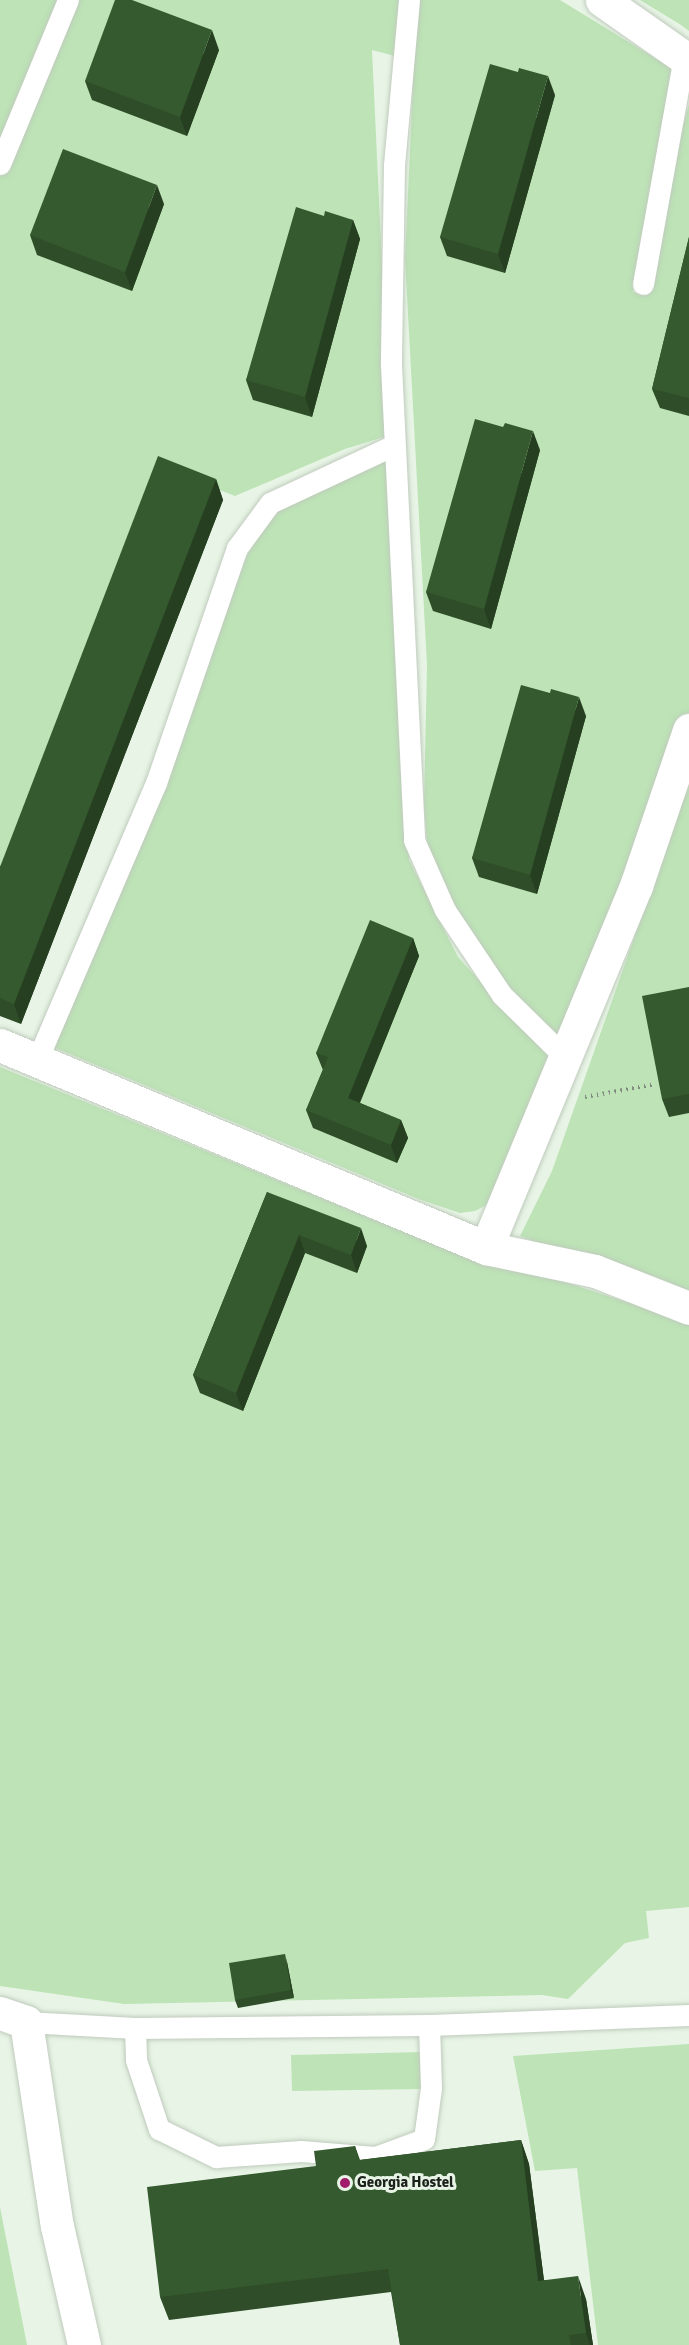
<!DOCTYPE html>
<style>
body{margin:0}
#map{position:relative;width:689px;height:2345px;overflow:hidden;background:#e8f5e6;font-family:Signika,sans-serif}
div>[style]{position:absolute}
.green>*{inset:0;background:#bde3b6}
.path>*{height:4px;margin-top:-2px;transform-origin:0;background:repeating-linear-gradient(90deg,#818a80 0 1.5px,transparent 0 6px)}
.roads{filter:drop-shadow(0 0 2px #bfcbbc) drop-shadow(0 0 2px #bfcbbc)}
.lane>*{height:21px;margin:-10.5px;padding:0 10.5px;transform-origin:10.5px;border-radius:10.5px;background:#fff}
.street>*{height:33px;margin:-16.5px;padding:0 16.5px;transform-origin:16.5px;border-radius:16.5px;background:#fff}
.wall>*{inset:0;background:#2e4d28}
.shaded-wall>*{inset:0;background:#263f21}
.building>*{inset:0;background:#365a2f}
.dots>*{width:16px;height:16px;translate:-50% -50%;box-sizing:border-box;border:3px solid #e8f5e6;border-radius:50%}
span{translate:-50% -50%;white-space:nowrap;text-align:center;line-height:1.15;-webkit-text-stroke:6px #e8f5e6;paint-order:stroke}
.poi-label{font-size:15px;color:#1c211c;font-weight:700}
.left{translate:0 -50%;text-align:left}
</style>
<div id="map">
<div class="green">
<div style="clip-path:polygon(0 0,560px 0,676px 71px,633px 292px,648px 295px,659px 215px,689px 104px,689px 715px,560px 1040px,502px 984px,453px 910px,428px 853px,424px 805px,427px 665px,405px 259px,414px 61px,372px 50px,390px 435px,345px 449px,235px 496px,163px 468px,0 882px)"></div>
<div style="clip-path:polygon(640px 0,689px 0,689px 31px,681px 25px)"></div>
<div style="clip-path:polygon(389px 452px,409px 860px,458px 957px,552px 1061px,490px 1203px,475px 1211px,460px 1213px,421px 1200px,53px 1047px,239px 572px,260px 530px,287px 500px)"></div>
<div style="clip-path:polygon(689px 782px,689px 1300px,520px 1236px,552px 1171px)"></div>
<div style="clip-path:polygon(0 1067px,387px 1225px,689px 1322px,689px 1907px,646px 1911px,649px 1938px,625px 1943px,568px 1999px,542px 1995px,124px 2004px,0 1986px)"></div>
<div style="clip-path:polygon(689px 2044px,689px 2345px,598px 2345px,577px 2168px,535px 2171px,513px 2056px)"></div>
<div style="clip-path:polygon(423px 2052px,423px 2089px,292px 2091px,291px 2055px)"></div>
<div style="clip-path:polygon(0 2207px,27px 2345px,0 2345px)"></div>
</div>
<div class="path">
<div style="left:585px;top:1097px;width:72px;rotate:-10.4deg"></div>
</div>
<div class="roads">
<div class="lane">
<div style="left:409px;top:0;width:166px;rotate:95.2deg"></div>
<div style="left:394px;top:165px;width:200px;rotate:90.9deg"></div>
<div style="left:391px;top:365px;width:476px;rotate:87.2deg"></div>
<div style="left:414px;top:840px;width:77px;rotate:66.1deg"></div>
<div style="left:445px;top:910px;width:102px;rotate:56.2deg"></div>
<div style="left:502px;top:995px;width:90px;rotate:44.5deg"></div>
<div style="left:0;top:164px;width:178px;rotate:-67.5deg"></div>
<div style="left:643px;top:284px;width:231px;rotate:-79.8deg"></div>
<div style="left:38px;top:1058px;width:299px;rotate:-66.8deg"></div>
<div style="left:156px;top:783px;width:249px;rotate:-71deg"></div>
<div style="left:237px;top:548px;width:56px;rotate:-53.7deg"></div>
<div style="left:270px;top:503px;width:137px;rotate:-25.1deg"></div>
<div style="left:26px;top:2022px;width:109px;rotate:3.2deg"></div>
<div style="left:135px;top:2028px;width:294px;rotate:-0.6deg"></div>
<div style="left:429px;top:2025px;width:260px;rotate:-2.2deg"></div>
<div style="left:135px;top:2028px;width:32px;rotate:88deg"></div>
<div style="left:136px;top:2060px;width:73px;rotate:71.6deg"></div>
<div style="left:159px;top:2129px;width:64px;rotate:26.2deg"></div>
<div style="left:216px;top:2157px;width:85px;rotate:-4deg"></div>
<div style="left:301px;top:2151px;width:74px;rotate:4.6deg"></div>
<div style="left:375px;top:2157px;width:52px;rotate:-20.2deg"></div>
<div style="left:424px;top:2139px;width:51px;rotate:-82.2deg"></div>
<div style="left:431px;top:2088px;width:63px;rotate:-91.8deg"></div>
</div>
<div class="street">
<div style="left:602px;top:0;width:106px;rotate:35deg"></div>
<div style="left:0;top:1045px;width:527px;rotate:22.67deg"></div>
<div style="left:486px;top:1248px;width:111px;rotate:11.9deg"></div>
<div style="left:595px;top:1271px;width:101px;rotate:21.5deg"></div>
<div style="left:486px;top:1248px;width:392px;rotate:-67.5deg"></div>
<div style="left:636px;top:886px;width:165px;rotate:-71.2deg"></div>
<div style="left:0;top:2013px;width:28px;rotate:19deg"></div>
<div style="left:26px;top:2022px;width:206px;rotate:81.4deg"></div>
<div style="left:57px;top:2226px;width:122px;rotate:77.2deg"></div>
</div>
</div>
<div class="wall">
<div style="clip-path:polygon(219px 50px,187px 136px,92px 100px,85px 81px)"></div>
<div style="clip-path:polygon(555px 95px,505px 273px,447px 256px,440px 237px)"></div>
<div style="clip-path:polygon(164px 204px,132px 291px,37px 255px,30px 235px)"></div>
<div style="clip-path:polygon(324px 216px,353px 220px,360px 239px,312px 417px,253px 400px,246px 380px)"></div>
<div style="clip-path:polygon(689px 237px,689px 416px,660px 408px,652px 389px)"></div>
<div style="clip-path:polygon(540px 450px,491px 629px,433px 611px,426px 592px)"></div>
<div style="clip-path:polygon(216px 479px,223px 500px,21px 1024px,0 1016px,0 867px)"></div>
<div style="clip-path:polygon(550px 693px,586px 716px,537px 894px,479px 877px,472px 858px)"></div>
<div style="clip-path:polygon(413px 938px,419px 956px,360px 1103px,401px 1120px,408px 1138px,397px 1163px,313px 1128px,306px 1110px,323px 1070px,316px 1053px)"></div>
<div style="clip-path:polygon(689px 987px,689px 1113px,669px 1117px,662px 1099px)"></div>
<div style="clip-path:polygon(267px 1192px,367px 1246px,357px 1273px,305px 1253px,243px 1411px,200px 1393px,193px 1375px)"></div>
<div style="clip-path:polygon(287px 1962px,294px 1998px,238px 2008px,235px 2000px)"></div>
<div style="clip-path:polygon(521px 2140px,529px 2164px,544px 2280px,586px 2299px,593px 2345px,400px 2345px,391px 2292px,169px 2320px,160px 2297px,316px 2166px,355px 2146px,360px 2160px)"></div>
</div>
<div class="shaded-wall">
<div style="clip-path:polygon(212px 30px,219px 50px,187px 136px,180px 117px)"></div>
<div style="clip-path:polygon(548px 76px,555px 95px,505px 273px,498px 254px)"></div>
<div style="clip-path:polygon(157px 185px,164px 204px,132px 291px,125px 272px)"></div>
<div style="clip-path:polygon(353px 220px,360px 239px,312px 417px,305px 397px)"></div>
<div style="clip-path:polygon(533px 431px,540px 450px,491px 629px,484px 609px)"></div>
<div style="clip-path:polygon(216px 479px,223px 500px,21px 1024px,14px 1004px)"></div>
<div style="clip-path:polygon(579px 697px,586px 716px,537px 894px,530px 875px)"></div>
<div style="clip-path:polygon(413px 938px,419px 956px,354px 1116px,348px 1098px)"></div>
<div style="clip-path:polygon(401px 1120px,408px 1138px,397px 1163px,391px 1145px)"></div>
<div style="clip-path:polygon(361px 1228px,367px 1246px,357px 1273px,351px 1255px)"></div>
<div style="clip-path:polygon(299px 1235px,305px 1253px,243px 1411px,236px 1393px)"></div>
<div style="clip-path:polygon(285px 1954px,287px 1962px,294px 1998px,291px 1990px)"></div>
<div style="clip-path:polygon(521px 2140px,529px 2164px,547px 2304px,538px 2281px)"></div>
<div style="clip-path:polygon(578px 2276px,586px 2299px,593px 2345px,590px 2345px,586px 2333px)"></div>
</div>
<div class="building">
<div style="clip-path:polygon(115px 0,132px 0,212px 30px,180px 117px,85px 81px)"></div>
<div style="clip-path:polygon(490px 64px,518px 72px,519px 68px,548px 76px,498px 254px,440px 237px)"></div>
<div style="clip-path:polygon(63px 149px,157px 185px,125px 272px,30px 235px)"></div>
<div style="clip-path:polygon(296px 207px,324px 216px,325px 211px,353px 220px,305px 397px,246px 380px)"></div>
<div style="clip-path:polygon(689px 237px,689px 398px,652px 389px)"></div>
<div style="clip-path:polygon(475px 419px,503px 427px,505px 423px,533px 431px,484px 609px,426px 592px)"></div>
<div style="clip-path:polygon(158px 456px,216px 479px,14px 1004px,0 998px,0 867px)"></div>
<div style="clip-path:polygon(521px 685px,550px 693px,551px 689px,579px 697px,530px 875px,472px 858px)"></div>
<div style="clip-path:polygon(370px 920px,413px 938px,348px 1098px,401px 1120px,391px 1145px,306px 1110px,328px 1057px,316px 1053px)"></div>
<div style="clip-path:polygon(689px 987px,689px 1094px,662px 1099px,642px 996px)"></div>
<div style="clip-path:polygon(267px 1192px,361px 1228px,351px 1255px,299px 1235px,236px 1393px,193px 1375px)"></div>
<div style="clip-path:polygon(285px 1954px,291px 1990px,235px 2000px,229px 1963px)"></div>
<div style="clip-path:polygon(521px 2140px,538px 2281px,578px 2276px,586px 2333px,569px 2335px,571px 2345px,400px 2345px,388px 2269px,160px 2297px,147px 2187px,316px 2166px,314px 2151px,355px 2146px,359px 2160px)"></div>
</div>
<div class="dots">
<div style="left:345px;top:2183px;background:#a11c6b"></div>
</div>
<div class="poi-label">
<span class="left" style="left:357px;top:2183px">Georgia Hostel</span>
</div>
</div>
